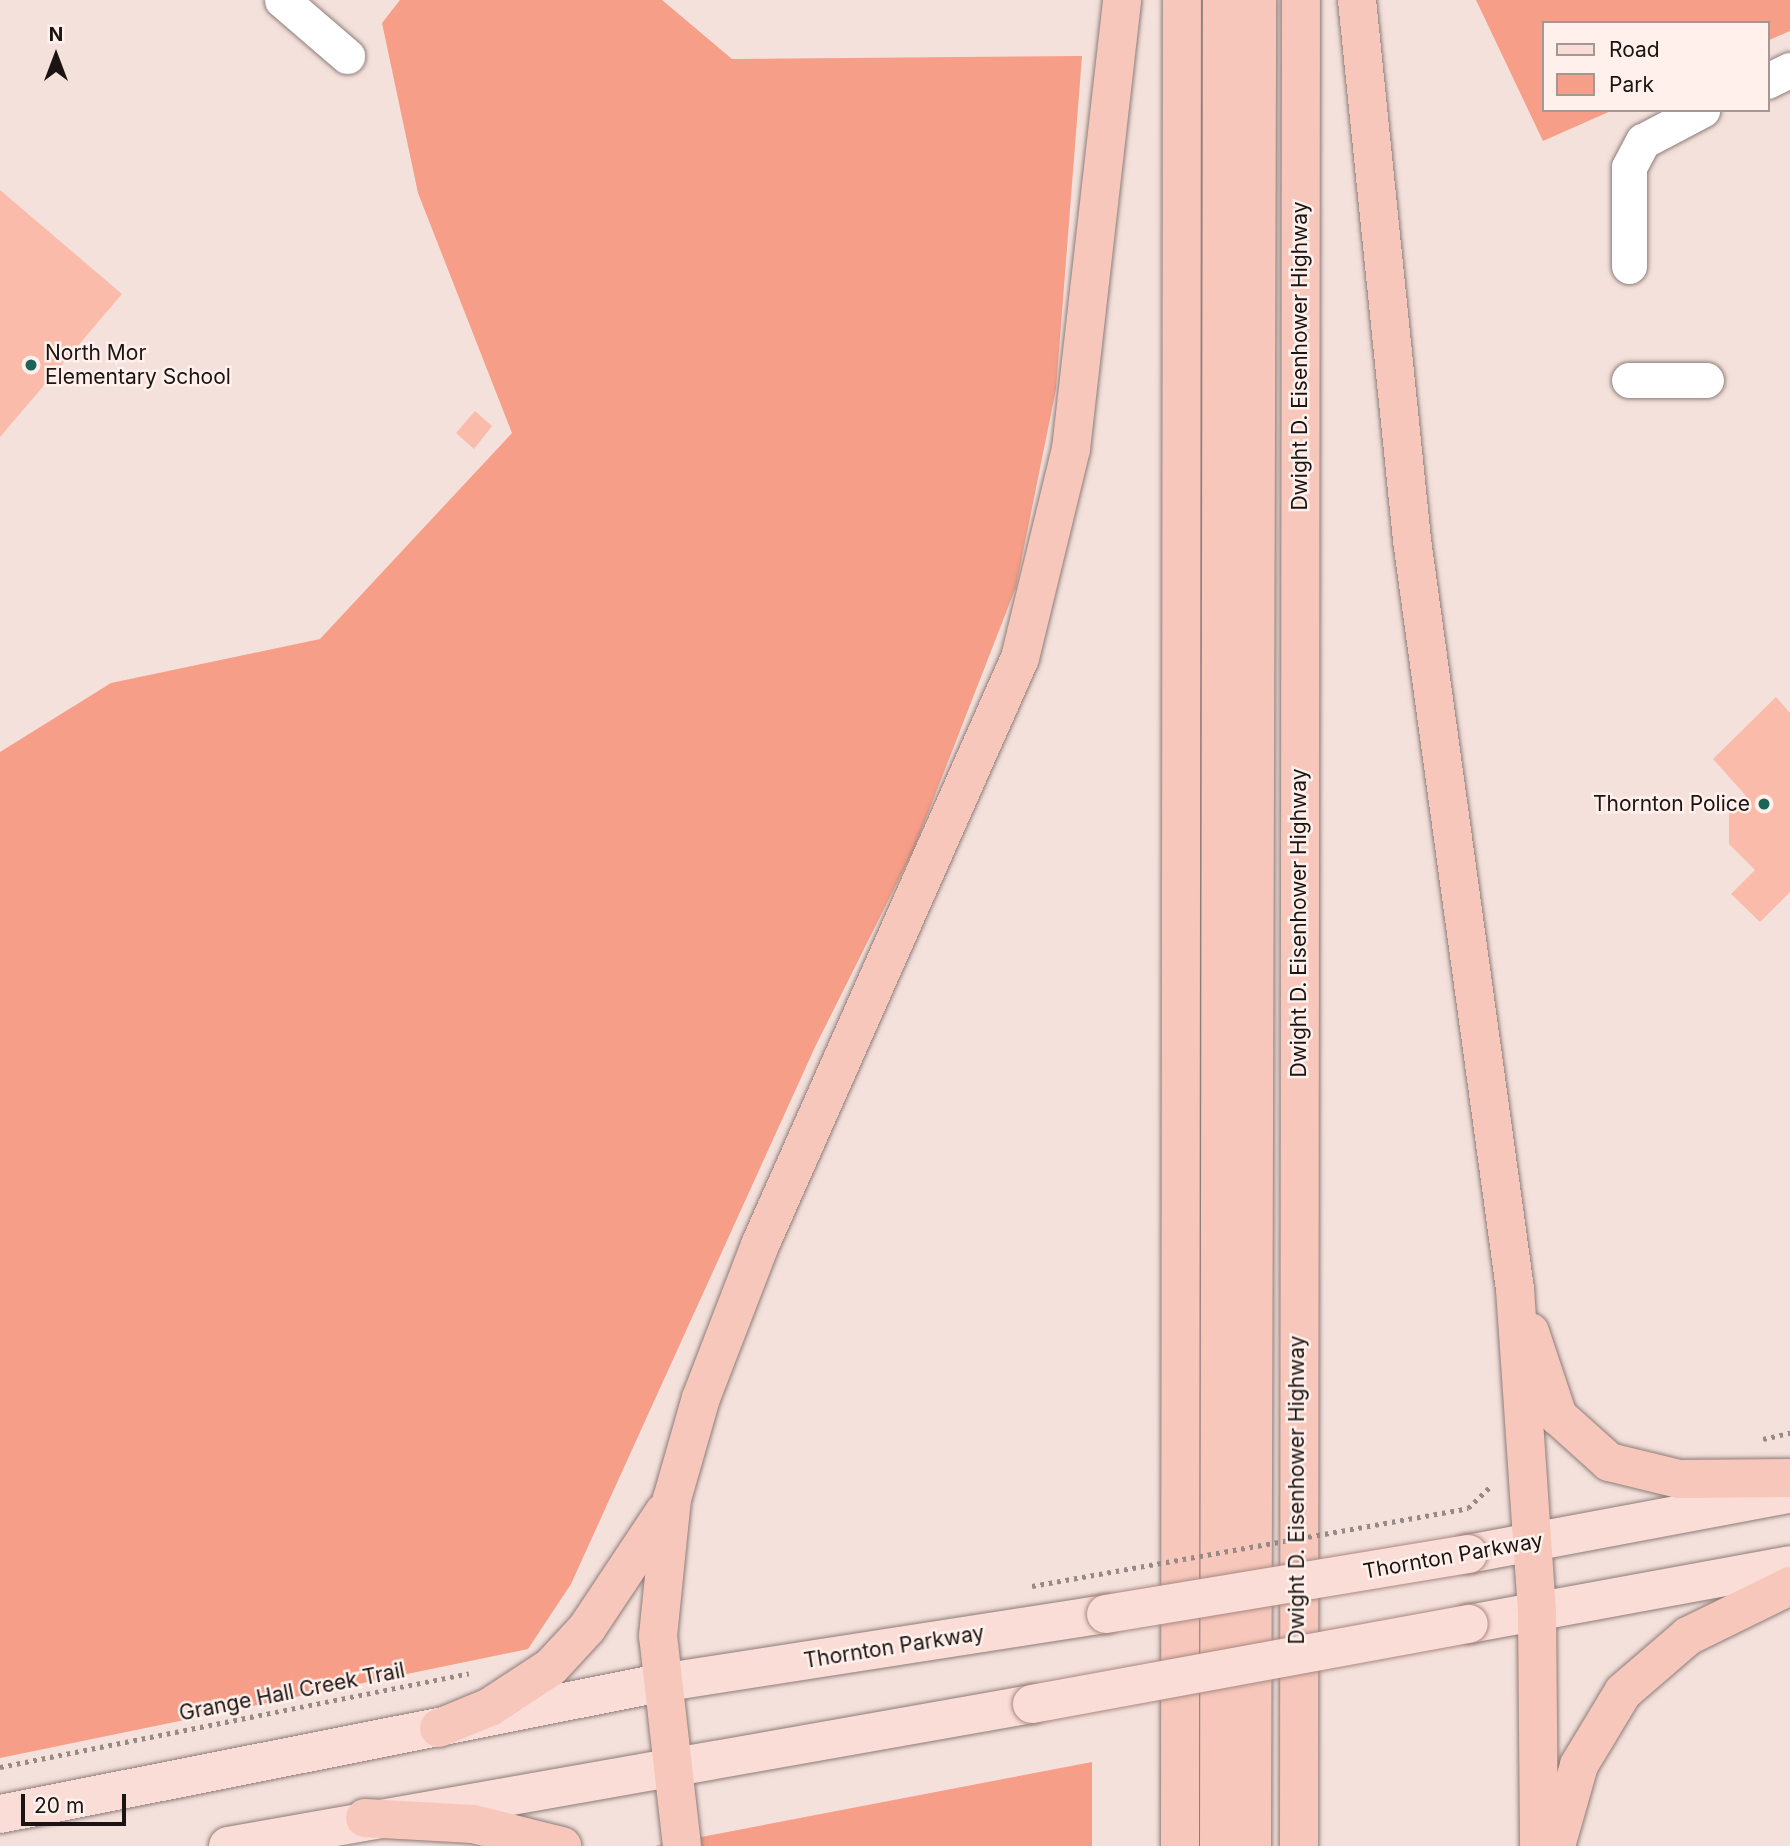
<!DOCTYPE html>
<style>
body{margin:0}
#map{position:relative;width:1790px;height:1846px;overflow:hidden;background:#f4e1dc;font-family:Inter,sans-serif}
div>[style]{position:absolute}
.green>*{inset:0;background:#f69e88}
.building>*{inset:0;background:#fabbaa}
.path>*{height:4.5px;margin-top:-2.25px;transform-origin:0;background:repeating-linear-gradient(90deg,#978a86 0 3.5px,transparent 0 8.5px)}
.roads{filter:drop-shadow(0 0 2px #8d7c78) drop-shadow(0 0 2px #8d7c78)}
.minor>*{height:35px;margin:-17.5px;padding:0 17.5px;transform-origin:17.5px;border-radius:17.5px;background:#fff}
.major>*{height:38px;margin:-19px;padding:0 19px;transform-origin:19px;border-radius:19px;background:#faddd6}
.highway>*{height:38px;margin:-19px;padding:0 19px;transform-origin:19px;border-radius:19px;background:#f7c7bb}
.path-bridge>*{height:4.5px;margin-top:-2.25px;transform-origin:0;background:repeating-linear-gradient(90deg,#978a86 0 3.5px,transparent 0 8.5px)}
.bridges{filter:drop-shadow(0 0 2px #aa8880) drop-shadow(0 0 2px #aa8880)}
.major-bridge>*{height:38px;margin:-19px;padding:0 19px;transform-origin:19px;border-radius:19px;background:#faddd6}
.dots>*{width:19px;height:19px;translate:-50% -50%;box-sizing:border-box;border:4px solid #fff0eb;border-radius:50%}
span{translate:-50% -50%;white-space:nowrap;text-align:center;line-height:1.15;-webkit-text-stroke:5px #fff0eb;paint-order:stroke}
.poi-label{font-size:21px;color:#1a1412}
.left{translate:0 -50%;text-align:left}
.right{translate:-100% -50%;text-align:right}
.street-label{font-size:21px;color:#1a1412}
.legend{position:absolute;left:1542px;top:21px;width:228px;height:91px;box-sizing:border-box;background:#fff0eb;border:2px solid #a39894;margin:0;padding:9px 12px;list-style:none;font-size:21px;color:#1a1412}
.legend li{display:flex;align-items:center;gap:14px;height:35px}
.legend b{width:35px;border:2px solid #a39894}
.north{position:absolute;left:21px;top:21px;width:70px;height:70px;-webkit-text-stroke:5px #fff0eb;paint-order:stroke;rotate:0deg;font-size:19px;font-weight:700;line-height:28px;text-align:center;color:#1a1412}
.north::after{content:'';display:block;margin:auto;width:24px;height:32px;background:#1a1412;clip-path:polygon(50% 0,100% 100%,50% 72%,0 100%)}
.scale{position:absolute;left:21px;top:1794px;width:105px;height:32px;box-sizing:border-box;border:4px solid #1a1412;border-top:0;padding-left:9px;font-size:21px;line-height:24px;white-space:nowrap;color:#1a1412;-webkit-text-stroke:5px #fff0eb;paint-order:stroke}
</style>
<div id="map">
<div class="green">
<div style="clip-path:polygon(400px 0,662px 0,732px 59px,1082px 56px,1056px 389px,1016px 587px,914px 849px,815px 1047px,571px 1584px,528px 1649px,0 1758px,0 752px,111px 683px,320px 639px,512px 433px,418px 193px,382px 23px)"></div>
<div style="clip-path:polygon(1476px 0,1790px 0,1790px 31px,1767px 41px,1767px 23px,1543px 23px,1543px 110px,1613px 110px,1543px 141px)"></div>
<div style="clip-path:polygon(1092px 1762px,1092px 1846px,654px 1846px)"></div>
</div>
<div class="building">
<div style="clip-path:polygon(0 190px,122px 294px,0 437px)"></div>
<div style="clip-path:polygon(475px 411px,492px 426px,474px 449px,456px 433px)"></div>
<div style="clip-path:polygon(1776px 697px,1790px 713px,1790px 892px,1760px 922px,1731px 894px,1755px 870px,1729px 844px,1729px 811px,1746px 796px,1713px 759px)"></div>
</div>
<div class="path">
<div style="left:1763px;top:1439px;width:28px;rotate:-13deg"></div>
<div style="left:1468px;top:1508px;width:30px;rotate:-44deg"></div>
<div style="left:0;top:1767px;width:478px;rotate:-11.3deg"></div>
</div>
<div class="roads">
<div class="minor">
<div style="left:282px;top:0;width:86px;rotate:40.7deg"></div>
<div style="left:1767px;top:81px;width:25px;rotate:-26deg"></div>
<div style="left:1629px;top:266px;width:99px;rotate:-90deg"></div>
<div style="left:1629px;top:167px;width:30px;rotate:-62deg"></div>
<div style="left:1643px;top:141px;width:67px;rotate:-27.7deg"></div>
<div style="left:1629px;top:380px;width:77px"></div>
</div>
<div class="major">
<div style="left:1468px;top:1554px;width:328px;rotate:-10.6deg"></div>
<div style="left:1469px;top:1624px;width:326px;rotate:-10.4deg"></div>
<div style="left:0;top:1814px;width:673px;rotate:-11.23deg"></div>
<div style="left:660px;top:1683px;width:451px;rotate:-8.8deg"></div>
<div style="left:228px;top:1846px;width:816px;rotate:-10.02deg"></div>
</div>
<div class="highway">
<div style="left:1357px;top:0;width:543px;rotate:84.18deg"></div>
<div style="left:1412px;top:540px;width:756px;rotate:82.17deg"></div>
<div style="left:1515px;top:1289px;width:323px;rotate:86.1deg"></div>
<div style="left:1537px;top:1611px;width:235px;rotate:89.5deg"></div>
<div style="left:1530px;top:1332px;width:89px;rotate:71.6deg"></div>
<div style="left:1558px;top:1416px;width:69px;rotate:42deg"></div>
<div style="left:1609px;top:1462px;width:72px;rotate:13.7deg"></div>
<div style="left:1679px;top:1479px;width:111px;rotate:-0.5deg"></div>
<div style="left:439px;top:1728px;width:55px;rotate:-22.4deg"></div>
<div style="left:490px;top:1707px;width:73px;rotate:-33.3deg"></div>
<div style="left:551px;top:1667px;width:53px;rotate:-47.3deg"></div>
<div style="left:587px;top:1628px;width:139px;rotate:-56.4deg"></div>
<div style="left:365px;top:1818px;width:108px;rotate:3.2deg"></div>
<div style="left:473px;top:1824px;width:92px;rotate:13.9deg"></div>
<div style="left:682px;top:1846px;width:211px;rotate:-96.5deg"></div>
<div style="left:658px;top:1636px;width:138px;rotate:-84.2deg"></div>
<div style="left:672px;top:1499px;width:105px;rotate:-74deg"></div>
<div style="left:701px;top:1398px;width:164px;rotate:-68.9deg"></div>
<div style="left:760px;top:1245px;width:642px;rotate:-66.11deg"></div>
<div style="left:1020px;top:658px;width:215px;rotate:-76.3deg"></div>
<div style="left:1071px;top:449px;width:452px;rotate:-83.5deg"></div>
<div style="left:1180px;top:1846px;width:1846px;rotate:-89.94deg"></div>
<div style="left:1219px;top:1846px;width:1846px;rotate:-89.91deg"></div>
<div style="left:1252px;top:1846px;width:1846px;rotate:-89.84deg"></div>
<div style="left:1299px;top:1846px;width:1846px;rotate:-89.94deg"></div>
<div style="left:1556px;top:1846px;width:84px;rotate:-74.1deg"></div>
<div style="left:1579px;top:1765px;width:85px;rotate:-58.9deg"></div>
<div style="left:1623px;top:1692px;width:86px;rotate:-40.7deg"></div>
<div style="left:1688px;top:1636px;width:114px;rotate:-26.1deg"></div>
</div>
</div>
<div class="path-bridge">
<div style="left:1032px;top:1586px;width:443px;rotate:-10.1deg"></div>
</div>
<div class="bridges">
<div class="major-bridge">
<div style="left:1106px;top:1614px;width:367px;rotate:-9.4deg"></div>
<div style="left:1032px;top:1704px;width:444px;rotate:-10.4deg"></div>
</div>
</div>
<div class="dots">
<div style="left:31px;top:365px;background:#1d6458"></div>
<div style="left:1764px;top:804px;background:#1d6458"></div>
</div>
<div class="poi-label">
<span class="left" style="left:45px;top:365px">North Mor<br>Elementary School</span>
<span class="right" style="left:1750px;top:804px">Thornton Police</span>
</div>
<div class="street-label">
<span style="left:1300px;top:356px;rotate:-90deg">Dwight D. Eisenhower Highway</span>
<span style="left:1299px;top:923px;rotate:-90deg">Dwight D. Eisenhower Highway</span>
<span style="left:1297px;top:1490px;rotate:-90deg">Dwight D. Eisenhower Highway</span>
<span style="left:1453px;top:1556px;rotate:-10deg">Thornton Parkway</span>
<span style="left:894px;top:1647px;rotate:-9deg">Thornton Parkway</span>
<span style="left:292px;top:1692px;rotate:-11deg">Grange Hall Creek Trail</span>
</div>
<ul class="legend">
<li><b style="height:9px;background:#faddd6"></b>Road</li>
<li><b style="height:19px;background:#f69e88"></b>Park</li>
</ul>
<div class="north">N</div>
<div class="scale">20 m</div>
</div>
